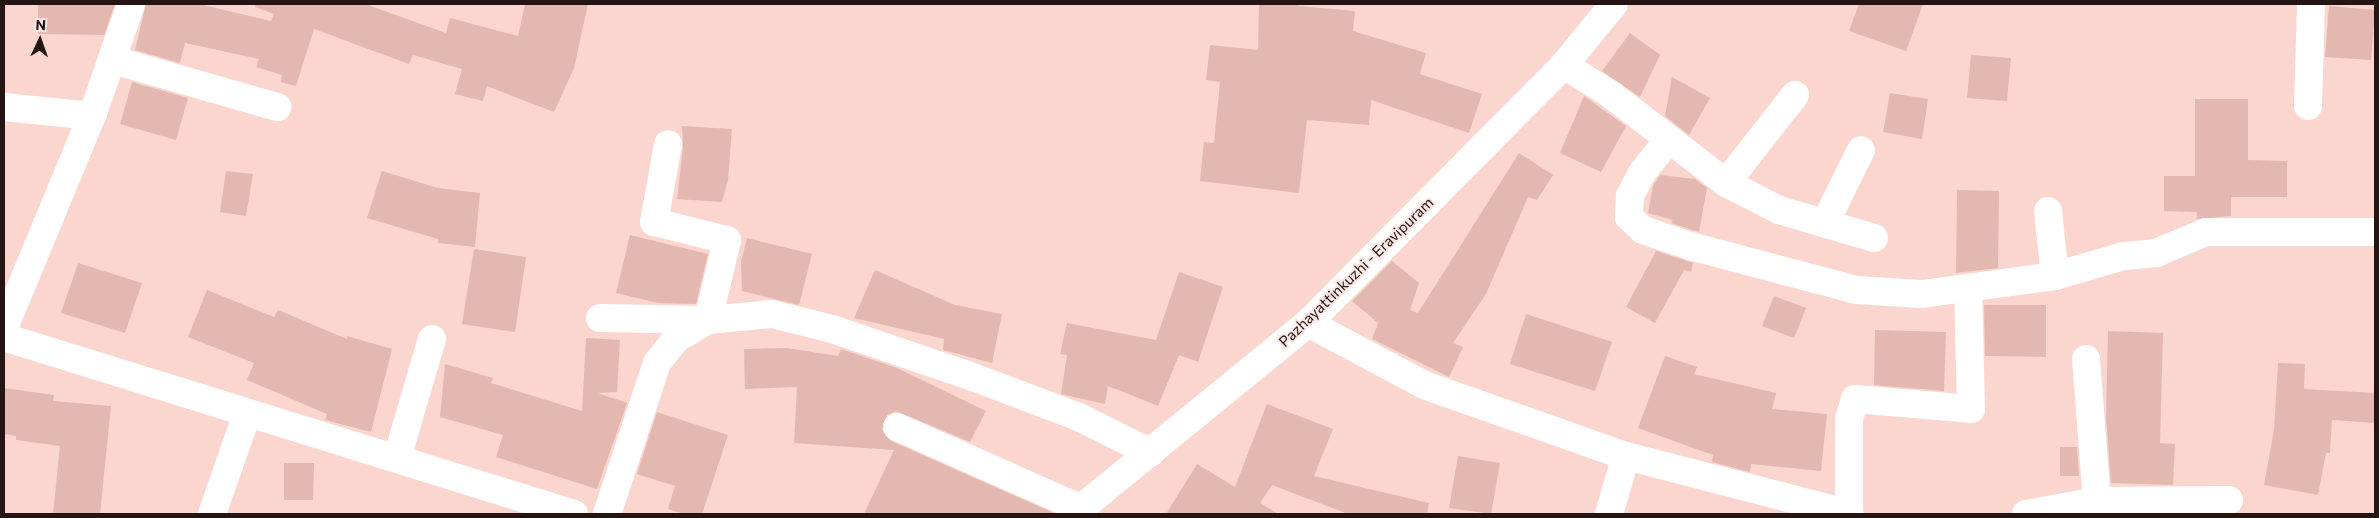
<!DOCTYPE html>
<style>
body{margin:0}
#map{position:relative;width:2379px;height:518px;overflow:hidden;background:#fad6cf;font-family:Commissioner,sans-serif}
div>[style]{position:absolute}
.building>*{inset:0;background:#e3b8b0}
.minor>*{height:28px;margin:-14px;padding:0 14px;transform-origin:14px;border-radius:14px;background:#fff}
span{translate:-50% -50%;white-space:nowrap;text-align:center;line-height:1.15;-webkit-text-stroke:4px #fae8e4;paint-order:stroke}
.street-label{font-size:15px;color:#241513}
.frame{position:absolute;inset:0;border:5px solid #241513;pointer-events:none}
.north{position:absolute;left:15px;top:15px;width:50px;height:50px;-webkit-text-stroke:4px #fae8e4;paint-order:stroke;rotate:3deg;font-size:14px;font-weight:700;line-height:20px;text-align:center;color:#241513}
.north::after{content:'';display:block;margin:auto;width:18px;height:22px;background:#241513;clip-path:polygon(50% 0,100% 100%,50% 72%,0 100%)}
</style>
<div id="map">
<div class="building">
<div style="clip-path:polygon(38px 4px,115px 4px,104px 35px,38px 34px)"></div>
<div style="clip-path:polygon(146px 4px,199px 4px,271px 21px,274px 14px,255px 7px,256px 4px,365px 4px,446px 33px,450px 18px,518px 36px,525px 4px,588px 4px,574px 68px,554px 112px,487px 86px,483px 101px,455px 94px,462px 69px,413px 55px,409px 64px,314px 29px,296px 86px,281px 82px,282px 75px,256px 67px,259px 59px,185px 43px,180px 63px,135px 50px)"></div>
<div style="clip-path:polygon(1259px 4px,1299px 4px,1299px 6px,1355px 11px,1353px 31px,1426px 53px,1420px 74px,1482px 94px,1469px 133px,1371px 100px,1369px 125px,1307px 120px,1299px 193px,1200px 181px,1204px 142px,1214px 143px,1220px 82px,1206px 80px,1210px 45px,1258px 50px)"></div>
<div style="clip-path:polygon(1859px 4px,1923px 4px,1906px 51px,1849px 31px)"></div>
<div style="clip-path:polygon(2329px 6px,2375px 10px,2371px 60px,2325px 57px)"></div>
<div style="clip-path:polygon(1630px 33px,1660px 55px,1640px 97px,1602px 71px)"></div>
<div style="clip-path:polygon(1971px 55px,2011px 58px,2007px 101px,1967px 98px)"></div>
<div style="clip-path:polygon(1672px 77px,1710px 98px,1689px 135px,1665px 116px)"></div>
<div style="clip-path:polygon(132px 82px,188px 98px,176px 140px,120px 124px)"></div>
<div style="clip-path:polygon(1890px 93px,1928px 99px,1922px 139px,1883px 132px)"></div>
<div style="clip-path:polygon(1584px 96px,1626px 126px,1601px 172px,1560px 153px)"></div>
<div style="clip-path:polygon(2195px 99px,2248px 99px,2248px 160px,2287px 161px,2287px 197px,2231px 197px,2231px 216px,2197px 219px,2197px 212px,2164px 211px,2164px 176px,2195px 176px)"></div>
<div style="clip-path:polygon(682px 126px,732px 129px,728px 180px,722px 202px,677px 199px,683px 147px)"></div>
<div style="clip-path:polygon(1519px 153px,1553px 175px,1537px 200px,1528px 197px,1486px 294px,1453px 343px,1463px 347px,1449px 377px,1372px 339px,1378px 323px,1352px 301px,1392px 261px,1419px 283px,1410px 310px,1418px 313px)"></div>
<div style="clip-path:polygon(226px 171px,253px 174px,246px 216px,220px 212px)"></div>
<div style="clip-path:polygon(382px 171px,438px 188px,480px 193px,475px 247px,438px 243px,438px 239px,367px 218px)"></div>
<div style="clip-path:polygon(1660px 175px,1695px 179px,1707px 188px,1699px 232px,1671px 223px,1673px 220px,1648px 213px,1653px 186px)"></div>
<div style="clip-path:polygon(1957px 190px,1999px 191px,1998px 268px,1956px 273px)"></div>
<div style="clip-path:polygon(630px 235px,708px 254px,696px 304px,658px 303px,616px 293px)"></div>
<div style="clip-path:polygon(747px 238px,812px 254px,799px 305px,742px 291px,741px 262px)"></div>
<div style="clip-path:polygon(474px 249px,526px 257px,515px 332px,462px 324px)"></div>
<div style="clip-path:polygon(1656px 251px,1693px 263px,1691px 272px,1684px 270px,1655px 323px,1626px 307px)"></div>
<div style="clip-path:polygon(78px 263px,142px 283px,125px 333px,61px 313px)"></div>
<div style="clip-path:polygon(875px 270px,955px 305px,1002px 314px,992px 363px,943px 350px,944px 339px,854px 318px)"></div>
<div style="clip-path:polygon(1179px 272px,1223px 287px,1198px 362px,1179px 355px,1158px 406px,1108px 386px,1105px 404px,1061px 394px,1067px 355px,1060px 354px,1067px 323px,1156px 340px)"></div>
<div style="clip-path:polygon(207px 290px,274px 317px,278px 310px,347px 339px,347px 336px,392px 349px,371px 432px,325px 420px,327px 414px,247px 380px,254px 363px,188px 337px)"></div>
<div style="clip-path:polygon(1774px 296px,1806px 308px,1794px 338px,1762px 326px)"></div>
<div style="clip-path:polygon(1984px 305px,2046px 305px,2046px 357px,1985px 356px)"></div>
<div style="clip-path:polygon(1526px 314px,1612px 342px,1595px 391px,1510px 364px)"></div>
<div style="clip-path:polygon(1875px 330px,1946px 332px,1944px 391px,1874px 385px)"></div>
<div style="clip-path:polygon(2108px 331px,2163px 333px,2160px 443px,2175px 444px,2173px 485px,2111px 483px,2106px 416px)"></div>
<div style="clip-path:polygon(586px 338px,620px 340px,617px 392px,598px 393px,627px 403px,597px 489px,496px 457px,503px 435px,440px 417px,445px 364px,493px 378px,491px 383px,582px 411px)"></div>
<div style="clip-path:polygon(787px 348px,838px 356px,841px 349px,897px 368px,986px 411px,970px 442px,896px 411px,887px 415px,882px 429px,891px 441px,1056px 514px,864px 514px,894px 450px,794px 443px,797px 387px,745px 389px,744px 349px)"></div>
<div style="clip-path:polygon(1665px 356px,1697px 367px,1694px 374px,1776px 393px,1772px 409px,1827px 414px,1821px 471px,1751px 464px,1750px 472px,1712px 462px,1713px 455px,1638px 428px)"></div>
<div style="clip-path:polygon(2278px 363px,2305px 364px,2304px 389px,2375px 393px,2375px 423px,2332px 420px,2330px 453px,2326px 453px,2318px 495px,2264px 485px,2274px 430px)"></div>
<div style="clip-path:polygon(4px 388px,54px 395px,53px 401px,111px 406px,100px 514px,53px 514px,60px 446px,16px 440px,16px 436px,4px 434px)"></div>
<div style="clip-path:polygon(1267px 404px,1333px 429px,1314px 476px,1429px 503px,1427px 514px,1348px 514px,1272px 485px,1260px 503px,1278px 514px,1166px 514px,1197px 464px,1235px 487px)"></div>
<div style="clip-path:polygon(657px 412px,728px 435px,702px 514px,684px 514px,668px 509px,675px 486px,637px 474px)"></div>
<div style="clip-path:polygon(2060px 447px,2077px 447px,2079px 476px,2060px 476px)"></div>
<div style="clip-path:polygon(1458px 456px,1500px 463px,1491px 514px,1449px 508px)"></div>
<div style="clip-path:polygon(284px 463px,314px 463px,313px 500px,284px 500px)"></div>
</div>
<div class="minor">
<div style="left:113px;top:60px;width:171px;rotate:16deg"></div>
<div style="left:1564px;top:65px;width:54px;rotate:32.2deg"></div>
<div style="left:1610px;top:94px;width:74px;rotate:37.3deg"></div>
<div style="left:1669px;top:139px;width:43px;rotate:128.5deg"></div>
<div style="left:1642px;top:173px;width:26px;rotate:118deg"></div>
<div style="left:1630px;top:196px;width:21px;rotate:93deg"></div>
<div style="left:1629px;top:217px;width:19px;rotate:43deg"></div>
<div style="left:1643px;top:230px;width:50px;rotate:18.8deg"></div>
<div style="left:1690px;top:246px;width:173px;rotate:14.8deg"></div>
<div style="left:1857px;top:290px;width:65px;rotate:3.5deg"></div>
<div style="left:1922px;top:294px;width:134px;rotate:-7.7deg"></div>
<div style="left:2055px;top:276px;width:72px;rotate:-16.2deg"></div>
<div style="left:2124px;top:256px;width:32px;rotate:-5deg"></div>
<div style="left:2156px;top:253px;width:54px;rotate:-22.8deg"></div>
<div style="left:2206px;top:232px;width:169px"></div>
<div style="left:2308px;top:106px;width:102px;rotate:-88.3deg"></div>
<div style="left:4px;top:107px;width:88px;rotate:5.8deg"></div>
<div style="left:1669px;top:139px;width:72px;rotate:37.7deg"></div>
<div style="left:1726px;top:183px;width:59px;rotate:27deg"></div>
<div style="left:1779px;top:210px;width:99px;rotate:16.4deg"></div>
<div style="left:1726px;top:183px;width:112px;rotate:-51.9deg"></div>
<div style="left:2048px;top:211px;width:65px;rotate:83.9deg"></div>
<div style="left:1825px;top:223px;width:81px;rotate:-63.7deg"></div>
<div style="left:600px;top:318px;width:108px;rotate:1.1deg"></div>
<div style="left:708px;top:320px;width:82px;rotate:-76.6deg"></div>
<div style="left:727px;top:240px;width:75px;rotate:-166.1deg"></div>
<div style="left:654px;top:222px;width:79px;rotate:-79.8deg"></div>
<div style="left:1308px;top:323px;width:132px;rotate:28.1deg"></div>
<div style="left:1424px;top:385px;width:214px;rotate:19.4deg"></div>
<div style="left:1626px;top:456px;width:231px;rotate:14.5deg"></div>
<div style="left:4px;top:328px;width:230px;rotate:-67.5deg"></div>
<div style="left:92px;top:116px;width:119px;rotate:-70.8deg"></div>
<div style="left:4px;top:337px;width:597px;rotate:17.25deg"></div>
<div style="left:2086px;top:359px;width:142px;rotate:85.6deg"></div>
<div style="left:897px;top:427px;width:200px;rotate:23.9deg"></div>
<div style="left:397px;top:458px;width:124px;rotate:-73.6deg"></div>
<div style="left:1849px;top:513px;width:94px;rotate:-90deg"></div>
<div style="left:1849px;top:419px;width:21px;rotate:-73deg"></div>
<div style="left:1855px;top:399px;width:116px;rotate:4.9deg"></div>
<div style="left:1971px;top:409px;width:119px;rotate:-91.4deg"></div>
<div style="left:212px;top:514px;width:106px;rotate:-70.7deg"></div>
<div style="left:607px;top:514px;width:159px;rotate:-71.7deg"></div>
<div style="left:657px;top:363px;width:31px;rotate:-52deg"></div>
<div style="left:676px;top:339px;width:37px;rotate:-31deg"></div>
<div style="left:708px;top:320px;width:64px;rotate:-5.4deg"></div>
<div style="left:772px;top:314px;width:62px;rotate:14deg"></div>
<div style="left:832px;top:329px;width:146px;rotate:18.8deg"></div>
<div style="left:970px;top:376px;width:116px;rotate:20.6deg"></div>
<div style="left:1079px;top:417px;width:80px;rotate:26.6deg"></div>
<div style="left:1074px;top:514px;width:302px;rotate:-39.2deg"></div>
<div style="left:1308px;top:323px;width:363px;rotate:-45.2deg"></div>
<div style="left:1564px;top:65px;width:79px;rotate:-50.7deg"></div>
<div style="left:1609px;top:514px;width:60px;rotate:-73.7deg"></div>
<div style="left:2026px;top:514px;width:72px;rotate:-10.4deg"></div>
<div style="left:2097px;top:501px;width:132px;rotate:-0.4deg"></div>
</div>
<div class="street-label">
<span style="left:1356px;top:272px;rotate:-44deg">Pazhayattinkuzhi - Eravipuram</span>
</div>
<div class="frame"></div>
<div class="north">N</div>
</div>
